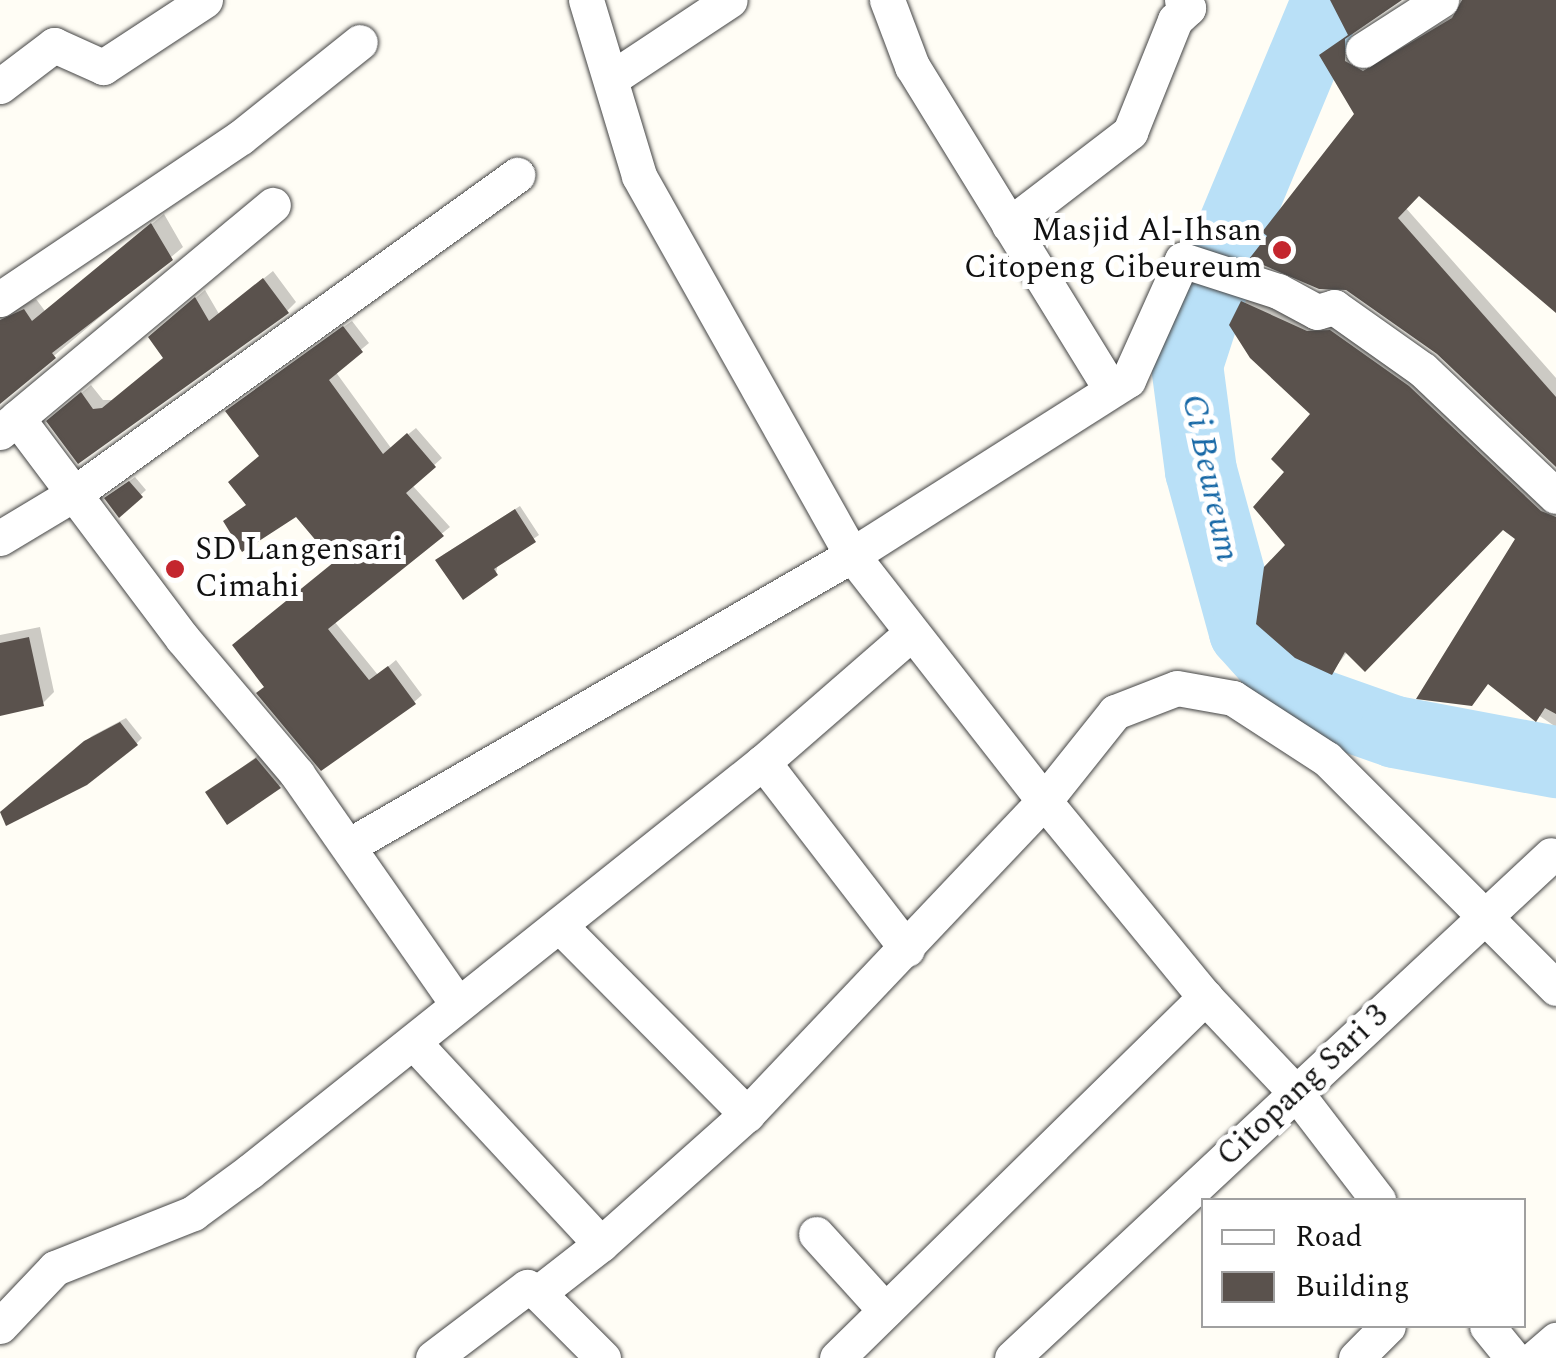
<!DOCTYPE html>
<style>
body{margin:0}
#map{position:relative;width:1556px;height:1358px;overflow:hidden;background:#fffdf5;font-family:Spectral,serif}
div>[style]{position:absolute}
.shadow>*{inset:0;background:#0003}
.river>*{height:72px;margin:-36px;padding:0 36px;transform-origin:36px;border-radius:36px;background:#b9e0f7}
.building>*{inset:0;background:#5a524d}
.roads{filter:drop-shadow(0 0 2px #444) drop-shadow(0 0 2px #444)}
.minor>*{height:35px;margin:-17.5px;padding:0 17.5px;transform-origin:17.5px;border-radius:17.5px;background:#fff}
.dots>*{width:28px;height:28px;translate:-50% -50%;box-sizing:border-box;border:5px solid #fff;border-radius:50%}
span{translate:-50% -50%;white-space:nowrap;text-align:center;line-height:1.15;-webkit-text-stroke:10px #fff;paint-order:stroke}
.poi-label{font-size:32px;color:#111}
.right{translate:-100% -50%;text-align:right}
.left{translate:0 -50%;text-align:left}
.street-label{font-size:32px;color:#111}
.water-label{font-size:35px;color:#1768a6;font-style:italic}
.legend{position:absolute;left:1201px;top:1198px;width:325px;height:130px;box-sizing:border-box;background:#fff;border:2px solid #a0a0a0;margin:0;padding:12px 18px;list-style:none;font-size:30px;color:#111}
.legend li{display:flex;align-items:center;gap:20px;height:50px}
.legend b{width:50px;border:2px solid #a0a0a0}
</style>
<div id="map">
<div class="shadow">
<div style="clip-path:polygon(1347px 0,1401px 0,1356px 27px,1350px 39px,1354px 53px,1373px 63px,1458px 13px,1465px 0,1556px 0,1556px 310px,1419px 192px,1405px 207px,1556px 378px,1556px 463px,1437px 351px,1346px 287px,1320px 287px,1253px 258px,1270px 236px,1265px 231px,1357px 115px,1322px 55px,1350px 33px,1338px 10px)"></div>
<div style="clip-path:polygon(164px 214px,183px 247px,4px 398px,0 316px,36px 299px,45px 311px)"></div>
<div style="clip-path:polygon(273px 271px,296px 302px,287px 311px,79px 461px,59px 412px,91px 385px,103px 400px,114px 400px,166px 358px,160px 328px,205px 290px,219px 314px)"></div>
<div style="clip-path:polygon(1252px 294px,1340px 322px,1556px 504px,1556px 727px,1489px 682px,1472px 704px,1519px 539px,1503px 527px,1348px 651px,1332px 672px,1272px 639px,1259px 623px,1266px 568px,1289px 545px,1287px 472px,1314px 413px,1243px 303px)"></div>
<div style="clip-path:polygon(352px 321px,369px 343px,335px 371px,391px 448px,416px 428px,442px 458px,412px 485px,450px 527px,334px 621px,378px 675px,396px 660px,422px 695px,414px 702px,266px 686px,336px 561px,297px 514px,226px 521px,248px 504px,262px 456px,235px 404px)"></div>
<div style="clip-path:polygon(135px 477px,146px 490px,119px 514px,112px 494px)"></div>
<div style="clip-path:polygon(520px 506px,539px 535px,498px 563px,496px 573px,443px 555px)"></div>
<div style="clip-path:polygon(40px 627px,54px 692px,42px 704px,0 713px,0 635px)"></div>
<div style="clip-path:polygon(126px 718px,142px 738px,137px 743px,86px 783px,7px 823px,1px 814px,6px 809px,92px 736px)"></div>
<div style="clip-path:polygon(268px 748px,291px 775px,279px 786px,208px 793px)"></div>
</div>
<div class="river">
<div style="left:1328px;top:0;width:265px;rotate:112.6deg"></div>
<div style="left:1226px;top:245px;width:126px;rotate:108deg"></div>
<div style="left:1187px;top:365px;width:107px;rotate:82.5deg"></div>
<div style="left:1201px;top:471px;width:167px;rotate:74.7deg"></div>
<div style="left:1245px;top:632px;width:93px;rotate:48.1deg"></div>
<div style="left:1307px;top:701px;width:93px;rotate:19.4deg"></div>
<div style="left:1395px;top:732px;width:164px;rotate:10.6deg"></div>
</div>
<div class="building">
<div style="clip-path:polygon(1330px 0,1402px 0,1345px 39px,1345px 61px,1363px 71px,1452px 18px,1462px 0,1556px 0,1556px 313px,1419px 196px,1398px 218px,1556px 397px,1556px 467px,1437px 354px,1346px 290px,1319px 289px,1249px 259px,1267px 236px,1262px 232px,1354px 114px,1319px 55px,1348px 35px)"></div>
<div style="clip-path:polygon(151px 223px,173px 260px,52px 353px,56px 358px,0 404px,0 320px,24px 309px,32px 321px)"></div>
<div style="clip-path:polygon(263px 278px,289px 313px,78px 464px,46px 421px,81px 392px,93px 409px,102px 408px,163px 358px,148px 337px,195px 297px,209px 321px)"></div>
<div style="clip-path:polygon(1241px 301px,1307px 331px,1330px 330px,1409px 386px,1541px 511px,1556px 517px,1556px 714px,1545px 708px,1536px 722px,1488px 684px,1472px 706px,1416px 699px,1515px 539px,1503px 530px,1365px 672px,1345px 652px,1332px 675px,1295px 658px,1256px 624px,1264px 567px,1285px 545px,1253px 507px,1284px 472px,1271px 459px,1310px 414px,1250px 358px,1229px 325px)"></div>
<div style="clip-path:polygon(343px 326px,363px 352px,329px 380px,383px 454px,407px 433px,436px 467px,406px 493px,444px 536px,328px 629px,369px 680px,388px 666px,416px 704px,321px 771px,256px 693px,264px 687px,232px 645px,334px 562px,296px 517px,242px 552px,223px 521px,246px 505px,228px 482px,259px 456px,225px 411px)"></div>
<div style="clip-path:polygon(129px 481px,143px 497px,119px 518px,104px 498px)"></div>
<div style="clip-path:polygon(515px 509px,536px 542px,494px 569px,498px 575px,463px 600px,435px 560px)"></div>
<div style="clip-path:polygon(29px 637px,44px 706px,0 716px,0 643px)"></div>
<div style="clip-path:polygon(120px 722px,138px 745px,87px 785px,6px 826px,0 812px,84px 741px)"></div>
<div style="clip-path:polygon(256px 758px,281px 788px,227px 825px,205px 792px)"></div>
</div>
<div class="roads">
<div class="minor">
<div style="left:586px;top:0;width:184px;rotate:73.2deg"></div>
<div style="left:639px;top:176px;width:435px;rotate:60.7deg"></div>
<div style="left:852px;top:555px;width:312px;rotate:52deg"></div>
<div style="left:1044px;top:801px;width:254px;rotate:50.6deg"></div>
<div style="left:1205px;top:997px;width:132px;rotate:46.5deg"></div>
<div style="left:1296px;top:1093px;width:135px;rotate:52.5deg"></div>
<div style="left:887px;top:0;width:71px;rotate:69.3deg"></div>
<div style="left:912px;top:66px;width:376px;rotate:58.4deg"></div>
<div style="left:1363px;top:50px;width:93px;rotate:-32.7deg"></div>
<div style="left:612px;top:78px;width:141px;rotate:-33.5deg"></div>
<div style="left:0;top:86px;width:68px;rotate:-37.2deg"></div>
<div style="left:54px;top:45px;width:54px;rotate:24.2deg"></div>
<div style="left:103px;top:67px;width:122px;rotate:-33.3deg"></div>
<div style="left:1009px;top:225px;width:153px;rotate:-37.5deg"></div>
<div style="left:1130px;top:132px;width:121px;rotate:-68.1deg"></div>
<div style="left:1175px;top:20px;width:18px;rotate:-43deg"></div>
<div style="left:1188px;top:8px;width:10px;rotate:-127deg"></div>
<div style="left:0;top:299px;width:290px;rotate:-33.9deg"></div>
<div style="left:241px;top:137px;width:152px;rotate:-38.6deg"></div>
<div style="left:17px;top:418px;width:333px;rotate:-39.8deg"></div>
<div style="left:0;top:432px;width:22px;rotate:-39deg"></div>
<div style="left:17px;top:418px;width:276px;rotate:53.1deg"></div>
<div style="left:183px;top:639px;width:177px;rotate:49.8deg"></div>
<div style="left:297px;top:774px;width:279px;rotate:55.1deg"></div>
<div style="left:0;top:538px;width:87px;rotate:-31deg"></div>
<div style="left:75px;top:493px;width:545px;rotate:-35.73deg"></div>
<div style="left:763px;top:762px;width:236px;rotate:52.4deg"></div>
<div style="left:350px;top:845px;width:580px;rotate:-30.01deg"></div>
<div style="left:852px;top:555px;width:327px;rotate:-32.4deg"></div>
<div style="left:1128px;top:380px;width:132px;rotate:-65.8deg"></div>
<div style="left:1182px;top:260px;width:101px;rotate:17.9deg"></div>
<div style="left:1278px;top:291px;width:44px;rotate:28.3deg"></div>
<div style="left:1317px;top:312px;width:18px;rotate:-16deg"></div>
<div style="left:1334px;top:307px;width:109px;rotate:35.3deg"></div>
<div style="left:1423px;top:370px;width:183px;rotate:43.5deg"></div>
<div style="left:559px;top:925px;width:267px;rotate:45.2deg"></div>
<div style="left:415px;top:1044px;width:273px;rotate:47.1deg"></div>
<div style="left:816px;top:1234px;width:103px;rotate:47.8deg"></div>
<div style="left:538px;top:1293px;width:92px;rotate:45deg"></div>
<div style="left:0;top:1326px;width:80px;rotate:-46.5deg"></div>
<div style="left:55px;top:1268px;width:149px;rotate:-21.7deg"></div>
<div style="left:193px;top:1213px;width:69px;rotate:-36.2deg"></div>
<div style="left:249px;top:1172px;width:657px;rotate:-38.58deg"></div>
<div style="left:763px;top:762px;width:194px;rotate:-41deg"></div>
<div style="left:1487px;top:1326px;width:41px;rotate:50.9deg"></div>
<div style="left:433px;top:1358px;width:118px;rotate:-37.1deg"></div>
<div style="left:527px;top:1287px;width:13px;rotate:29deg"></div>
<div style="left:538px;top:1293px;width:80px;rotate:-37.9deg"></div>
<div style="left:601px;top:1244px;width:195px;rotate:-41.7deg"></div>
<div style="left:747px;top:1114px;width:431px;rotate:-46.5deg"></div>
<div style="left:1044px;top:801px;width:114px;rotate:-51.4deg"></div>
<div style="left:1115px;top:712px;width:66px;rotate:-21.2deg"></div>
<div style="left:1177px;top:688px;width:57px;rotate:10.1deg"></div>
<div style="left:1233px;top:698px;width:112px;rotate:33deg"></div>
<div style="left:1327px;top:759px;width:324px;rotate:45deg"></div>
<div style="left:837px;top:1358px;width:516px;rotate:-44.45deg"></div>
<div style="left:1012px;top:1358px;width:737px;rotate:-43.02deg"></div>
<div style="left:1356px;top:1358px;width:45px;rotate:-45deg"></div>
<div style="left:1535px;top:1358px;width:28px;rotate:-41deg"></div>
</div>
</div>
<div class="dots">
<div style="left:1282px;top:250px;background:#c4262e"></div>
<div style="left:175px;top:569px;background:#c4262e"></div>
</div>
<div class="poi-label">
<span class="right" style="left:1262px;top:250px">Masjid Al-Ihsan<br>Citopeng Cibeureum</span>
<span class="left" style="left:195px;top:569px">SD Langensari<br>Cimahi</span>
</div>
<div class="street-label">
<span style="left:1303px;top:1086px;rotate:-43deg">Citopang Sari 3</span>
</div>
<div class="water-label">
<span style="left:1210px;top:478px;rotate:78deg">Ci Beureum</span>
</div>
<ul class="legend">
<li><b style="height:12px;background:#fff"></b>Road</li>
<li><b style="height:28px;background:#5a524d"></b>Building</li>
</ul>
</div>
